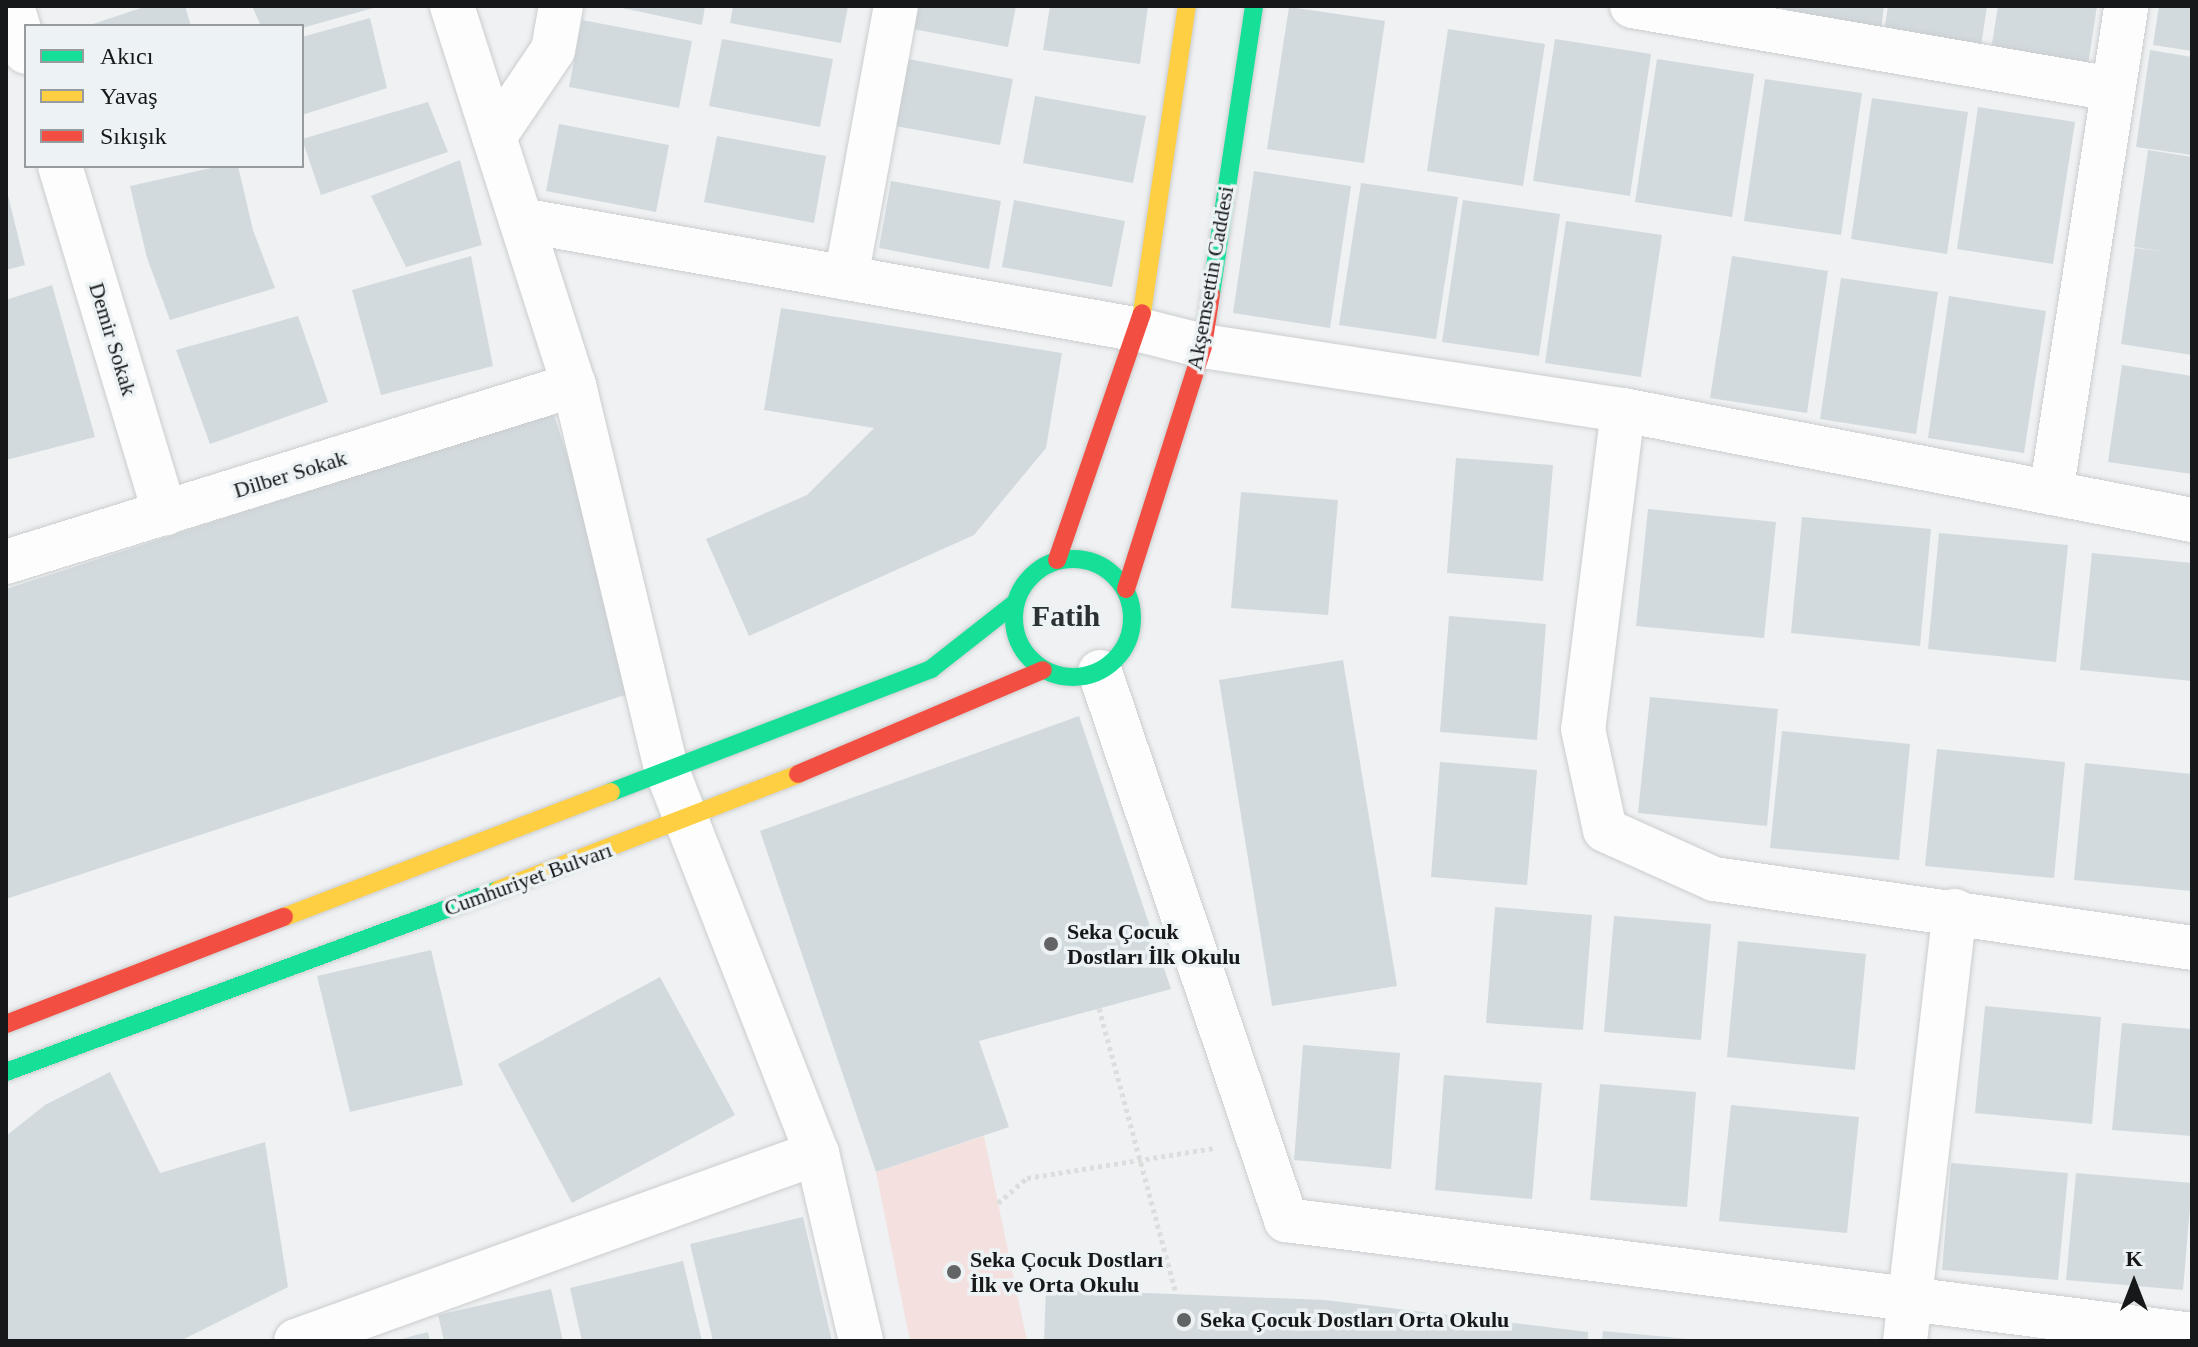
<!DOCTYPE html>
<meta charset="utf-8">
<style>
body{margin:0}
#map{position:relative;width:2198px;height:1347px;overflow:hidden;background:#eff1f3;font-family:Georgia,serif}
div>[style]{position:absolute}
.green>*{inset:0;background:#f4e1df}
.building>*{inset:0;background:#d2dade}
.path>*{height:5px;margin-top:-2.5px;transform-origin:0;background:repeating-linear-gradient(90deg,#dcdddd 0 4px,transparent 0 8px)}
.roads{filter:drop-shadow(0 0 2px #cbcdce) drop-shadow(0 0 2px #cbcdce)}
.street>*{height:44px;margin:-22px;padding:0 22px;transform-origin:22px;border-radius:22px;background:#fdfdfd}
.fast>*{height:18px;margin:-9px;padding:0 9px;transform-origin:9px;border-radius:9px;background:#16e098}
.fast>.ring{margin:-9px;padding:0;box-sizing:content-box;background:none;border:18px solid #16e098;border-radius:50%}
.slow>*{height:18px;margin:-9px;padding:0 9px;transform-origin:9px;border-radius:9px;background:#ffcf43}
.jam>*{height:18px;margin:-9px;padding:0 9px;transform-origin:9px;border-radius:9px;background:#f24e42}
.dots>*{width:22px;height:22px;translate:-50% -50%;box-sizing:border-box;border:4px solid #edf2f5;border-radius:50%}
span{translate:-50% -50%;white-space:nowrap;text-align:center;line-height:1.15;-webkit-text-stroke:7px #edf2f5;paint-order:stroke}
.street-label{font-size:22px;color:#161819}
.poi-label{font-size:22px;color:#161819;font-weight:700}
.left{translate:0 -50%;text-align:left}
.district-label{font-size:30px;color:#2c3133;font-weight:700}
.frame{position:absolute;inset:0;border:8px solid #161819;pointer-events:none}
.legend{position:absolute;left:24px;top:24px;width:280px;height:144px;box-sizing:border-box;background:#edf2f5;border:2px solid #979b9d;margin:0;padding:10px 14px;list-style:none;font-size:24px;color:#161819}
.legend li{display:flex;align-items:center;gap:16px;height:40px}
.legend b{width:40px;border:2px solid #979b9d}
.north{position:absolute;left:2094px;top:1243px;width:80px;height:80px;-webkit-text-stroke:6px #edf2f5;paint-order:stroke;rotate:0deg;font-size:22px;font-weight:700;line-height:32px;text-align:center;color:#161819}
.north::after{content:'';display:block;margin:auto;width:28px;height:36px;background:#161819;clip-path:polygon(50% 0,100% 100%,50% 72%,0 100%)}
</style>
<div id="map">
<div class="green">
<div style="clip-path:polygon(984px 1136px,1027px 1341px,910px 1341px,876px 1172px)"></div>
</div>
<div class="building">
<div style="clip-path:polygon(147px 6px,185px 6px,191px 26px,87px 26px)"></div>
<div style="clip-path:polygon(252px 6px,376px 6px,377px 7px,302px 28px,261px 26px)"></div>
<div style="clip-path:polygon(613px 6px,705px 6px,702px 25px)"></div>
<div style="clip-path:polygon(733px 6px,848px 6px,841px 43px,730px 23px)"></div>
<div style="clip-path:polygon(901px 6px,1016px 6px,1008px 47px,897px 26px)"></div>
<div style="clip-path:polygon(1050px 6px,1148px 6px,1140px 64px,1043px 50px)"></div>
<div style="clip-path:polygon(1785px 6px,1884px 6px,1881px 29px,1784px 14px)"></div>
<div style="clip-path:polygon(1888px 6px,1987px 6px,1981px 46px,1884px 32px)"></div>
<div style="clip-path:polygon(1998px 6px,2097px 6px,2088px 65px,1991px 50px)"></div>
<div style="clip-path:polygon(2159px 6px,2192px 6px,2192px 51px,2153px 45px)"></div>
<div style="clip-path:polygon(1289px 7px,1385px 21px,1364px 163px,1267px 149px)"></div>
<div style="clip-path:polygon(370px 18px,387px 88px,302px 115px,302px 37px)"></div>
<div style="clip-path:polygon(582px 20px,692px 41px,679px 108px,569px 87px)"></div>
<div style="clip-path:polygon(1448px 29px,1545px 44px,1523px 186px,1427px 171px)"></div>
<div style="clip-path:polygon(722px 39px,833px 59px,820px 127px,709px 106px)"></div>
<div style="clip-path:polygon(1555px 39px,1651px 54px,1630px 196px,1533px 181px)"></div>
<div style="clip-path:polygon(2150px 50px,2192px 57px,2192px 155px,2136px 147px)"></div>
<div style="clip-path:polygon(903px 58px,1013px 79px,1000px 145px,890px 125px)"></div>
<div style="clip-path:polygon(1657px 59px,1754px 74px,1732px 217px,1635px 202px)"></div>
<div style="clip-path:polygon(1765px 79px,1862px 93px,1841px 235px,1744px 221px)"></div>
<div style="clip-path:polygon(1035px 96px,1146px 116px,1133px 183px,1023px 163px)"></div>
<div style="clip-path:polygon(1872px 98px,1968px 112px,1947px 254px,1851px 239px)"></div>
<div style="clip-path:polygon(428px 102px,448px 152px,321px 195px,302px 139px)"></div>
<div style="clip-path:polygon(1978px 107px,2075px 122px,2053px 264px,1957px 249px)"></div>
<div style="clip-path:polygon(559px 124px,669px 145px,656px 212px,546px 191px)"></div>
<div style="clip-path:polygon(717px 136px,826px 156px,814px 223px,704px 202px)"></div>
<div style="clip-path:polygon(2148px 150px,2192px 157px,2192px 355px,2121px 344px,2135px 248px,2166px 252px,2134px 247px)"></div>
<div style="clip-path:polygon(460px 160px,482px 245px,406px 267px,371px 196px)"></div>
<div style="clip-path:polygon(220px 166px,238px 166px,253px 230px,275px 288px,170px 320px,147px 258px,130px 186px)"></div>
<div style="clip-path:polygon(1254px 171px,1351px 186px,1330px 328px,1233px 313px)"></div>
<div style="clip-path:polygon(891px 181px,1001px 201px,989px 269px,879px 248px)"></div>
<div style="clip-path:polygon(1361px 183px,1458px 197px,1436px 339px,1339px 325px)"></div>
<div style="clip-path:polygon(6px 187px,25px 265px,6px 270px)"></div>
<div style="clip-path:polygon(1014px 200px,1125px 221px,1112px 287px,1002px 267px)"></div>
<div style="clip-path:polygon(1463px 200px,1560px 214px,1539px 356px,1442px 342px)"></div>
<div style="clip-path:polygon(1566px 221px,1662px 235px,1641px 377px,1545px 363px)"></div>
<div style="clip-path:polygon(471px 256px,493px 366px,381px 395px,352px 290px)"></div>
<div style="clip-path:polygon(1732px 256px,1828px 271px,1807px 413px,1710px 398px)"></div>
<div style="clip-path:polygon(1841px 278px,1938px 292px,1916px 434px,1820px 419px)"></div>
<div style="clip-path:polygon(52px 285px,95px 437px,6px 460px,6px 300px)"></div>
<div style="clip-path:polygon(1949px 296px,2046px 311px,2024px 453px,1928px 438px)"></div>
<div style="clip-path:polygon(781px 308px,1062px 353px,1046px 448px,974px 535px,749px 636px,706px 539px,807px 495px,874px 428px,764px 410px)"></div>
<div style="clip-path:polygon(298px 316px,328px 402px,210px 444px,176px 350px)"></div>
<div style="clip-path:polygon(2122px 365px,2192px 376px,2192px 474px,2108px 462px)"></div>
<div style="clip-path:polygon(553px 412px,643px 689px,6px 899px,6px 589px)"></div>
<div style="clip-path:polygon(1456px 458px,1553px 465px,1543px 581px,1447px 573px)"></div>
<div style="clip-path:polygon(1241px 492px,1338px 500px,1328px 615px,1231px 608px)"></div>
<div style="clip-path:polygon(1648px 509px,1776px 522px,1764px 638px,1636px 626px)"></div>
<div style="clip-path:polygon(1802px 517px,1931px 529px,1920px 646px,1791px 633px)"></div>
<div style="clip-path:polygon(1939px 533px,2068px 545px,2056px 662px,1928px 649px)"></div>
<div style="clip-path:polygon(2092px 553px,2192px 563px,2192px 681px,2080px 670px)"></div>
<div style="clip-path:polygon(1449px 616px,1546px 624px,1537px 740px,1440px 732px)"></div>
<div style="clip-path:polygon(1343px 660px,1397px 986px,1272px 1006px,1219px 680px)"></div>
<div style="clip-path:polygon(1650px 697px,1778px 709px,1767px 826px,1638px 813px)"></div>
<div style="clip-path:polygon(1079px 716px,1171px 989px,979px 1041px,1009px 1127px,876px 1172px,760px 831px)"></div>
<div style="clip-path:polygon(1782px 731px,1910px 744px,1899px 860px,1770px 848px)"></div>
<div style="clip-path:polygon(1937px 749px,2065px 762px,2054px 878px,1925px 866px)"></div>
<div style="clip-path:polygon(1440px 762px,1537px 770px,1527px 885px,1431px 877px)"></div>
<div style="clip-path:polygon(2085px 763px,2192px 774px,2192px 891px,2074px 880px)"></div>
<div style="clip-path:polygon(1495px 907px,1592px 915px,1583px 1030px,1486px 1023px)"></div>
<div style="clip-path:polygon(1614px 916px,1711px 924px,1701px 1040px,1604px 1032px)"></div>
<div style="clip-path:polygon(1738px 941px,1866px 954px,1855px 1070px,1727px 1057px)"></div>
<div style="clip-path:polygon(431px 950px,463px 1085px,350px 1112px,317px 976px)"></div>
<div style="clip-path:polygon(660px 977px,735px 1115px,572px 1203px,498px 1064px)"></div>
<div style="clip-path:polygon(1985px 1006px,2101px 1017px,2092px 1124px,1975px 1113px)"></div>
<div style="clip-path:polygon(2122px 1023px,2192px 1029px,2192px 1136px,2112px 1130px)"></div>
<div style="clip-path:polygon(1303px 1045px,1400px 1053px,1391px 1169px,1294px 1160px)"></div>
<div style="clip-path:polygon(110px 1072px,160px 1173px,265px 1142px,288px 1287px,180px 1341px,6px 1341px,6px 1136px,45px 1105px)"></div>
<div style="clip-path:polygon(1444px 1075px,1542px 1083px,1532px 1199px,1435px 1190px)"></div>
<div style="clip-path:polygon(1600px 1084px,1696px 1092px,1687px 1207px,1590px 1200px)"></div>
<div style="clip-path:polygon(1731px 1105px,1859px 1117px,1847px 1233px,1719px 1221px)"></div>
<div style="clip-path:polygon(1951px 1163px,2068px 1173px,2058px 1280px,1942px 1270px)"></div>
<div style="clip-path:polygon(2076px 1173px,2192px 1183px,2183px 1290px,2066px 1280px)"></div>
<div style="clip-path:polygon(803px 1217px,832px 1341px,713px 1341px,690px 1244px)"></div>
<div style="clip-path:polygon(683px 1261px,702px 1341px,582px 1341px,570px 1288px)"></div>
<div style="clip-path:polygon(551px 1289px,563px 1341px,444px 1341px,438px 1315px)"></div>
<div style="clip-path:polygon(1046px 1289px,1325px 1300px,1588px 1332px,1588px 1341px,1044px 1341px)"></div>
<div style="clip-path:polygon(1603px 1331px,1689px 1339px,1689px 1341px,1602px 1341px)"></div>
<div style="clip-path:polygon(428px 1332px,430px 1341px,397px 1341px,397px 1340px)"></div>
</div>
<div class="path">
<div style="left:1099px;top:1008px;width:296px;rotate:74.9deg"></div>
<div style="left:998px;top:1203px;width:38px;rotate:-41deg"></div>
<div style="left:1027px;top:1178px;width:189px;rotate:-9.1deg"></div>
</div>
<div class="roads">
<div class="street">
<div style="left:12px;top:6px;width:48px;rotate:73.1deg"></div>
<div style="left:452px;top:6px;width:398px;rotate:72.2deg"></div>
<div style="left:574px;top:385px;width:394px;rotate:76.5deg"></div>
<div style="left:666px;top:768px;width:414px;rotate:68.6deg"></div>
<div style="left:817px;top:1153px;width:193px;rotate:76.8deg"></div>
<div style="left:1632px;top:6px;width:488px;rotate:9.8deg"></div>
<div style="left:494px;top:137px;width:105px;rotate:-55.9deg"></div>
<div style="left:553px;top:50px;width:45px;rotate:-79.7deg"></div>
<div style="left:60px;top:166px;width:363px;rotate:73.2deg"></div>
<div style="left:521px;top:220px;width:629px;rotate:10.08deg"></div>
<div style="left:1140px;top:330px;width:65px;rotate:14.3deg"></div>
<div style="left:1203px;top:346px;width:425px;rotate:8.7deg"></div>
<div style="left:1623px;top:410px;width:580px;rotate:10.94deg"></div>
<div style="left:846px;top:278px;width:277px;rotate:-79.6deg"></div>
<div style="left:1623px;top:410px;width:321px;rotate:97.1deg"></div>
<div style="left:1583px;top:729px;width:103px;rotate:77.7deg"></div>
<div style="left:1605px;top:830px;width:120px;rotate:24.2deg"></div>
<div style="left:1714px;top:879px;width:483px;rotate:8.2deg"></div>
<div style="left:2051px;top:493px;width:493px;rotate:-81.2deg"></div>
<div style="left:6px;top:562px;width:595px;rotate:-17.31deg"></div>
<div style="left:1100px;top:672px;width:579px;rotate:71.25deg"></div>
<div style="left:1286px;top:1220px;width:913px;rotate:7.23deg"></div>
<div style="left:296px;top:1341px;width:554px;rotate:-19.84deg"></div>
<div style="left:1905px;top:1341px;width:433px;rotate:-83.4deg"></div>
</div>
<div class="fast">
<div style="left:1211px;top:294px;width:291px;rotate:-81.5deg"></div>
<div class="ring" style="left:1014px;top:559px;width:100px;height:100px"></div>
<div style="left:611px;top:792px;width:343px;rotate:-21deg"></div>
<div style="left:931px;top:669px;width:105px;rotate:-38.1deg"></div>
<div style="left:6px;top:1072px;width:525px;rotate:-20.3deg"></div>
</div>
<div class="slow">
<div style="left:1142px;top:313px;width:310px;rotate:-81.7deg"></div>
<div style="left:498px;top:890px;width:322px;rotate:-21.1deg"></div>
<div style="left:284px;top:917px;width:350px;rotate:-20.9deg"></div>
</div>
<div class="jam">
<div style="left:1057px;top:560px;width:261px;rotate:-71deg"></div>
<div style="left:1126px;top:589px;width:255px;rotate:-72.4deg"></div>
<div style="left:1203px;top:346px;width:53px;rotate:-81.3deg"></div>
<div style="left:798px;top:774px;width:266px;rotate:-23deg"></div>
<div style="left:6px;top:1024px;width:298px;rotate:-21.1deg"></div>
</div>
</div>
<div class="dots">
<div style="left:1051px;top:944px;background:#626465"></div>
<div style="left:954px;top:1272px;background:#626465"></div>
<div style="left:1184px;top:1320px;background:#626465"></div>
</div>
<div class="street-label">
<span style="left:1210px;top:278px;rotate:-80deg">Akşemsettin Caddesi</span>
<span style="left:113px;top:339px;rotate:73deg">Demir Sokak</span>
<span style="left:290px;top:474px;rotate:-17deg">Dilber Sokak</span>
<span style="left:528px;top:879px;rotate:-20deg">Cumhuriyet Bulvarı</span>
</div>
<div class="poi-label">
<span class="left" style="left:1067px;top:944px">Seka Çocuk<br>Dostları İlk Okulu</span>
<span class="left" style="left:970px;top:1272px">Seka Çocuk Dostları<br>İlk ve Orta Okulu</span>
<span class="left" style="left:1200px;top:1320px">Seka Çocuk Dostları Orta Okulu</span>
</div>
<div class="district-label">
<span style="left:1066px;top:616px">Fatih</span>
</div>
<div class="frame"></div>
<ul class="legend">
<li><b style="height:10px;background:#16e098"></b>Akıcı</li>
<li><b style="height:10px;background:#ffcf43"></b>Yavaş</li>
<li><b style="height:10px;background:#f24e42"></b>Sıkışık</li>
</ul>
<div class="north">K</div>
</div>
